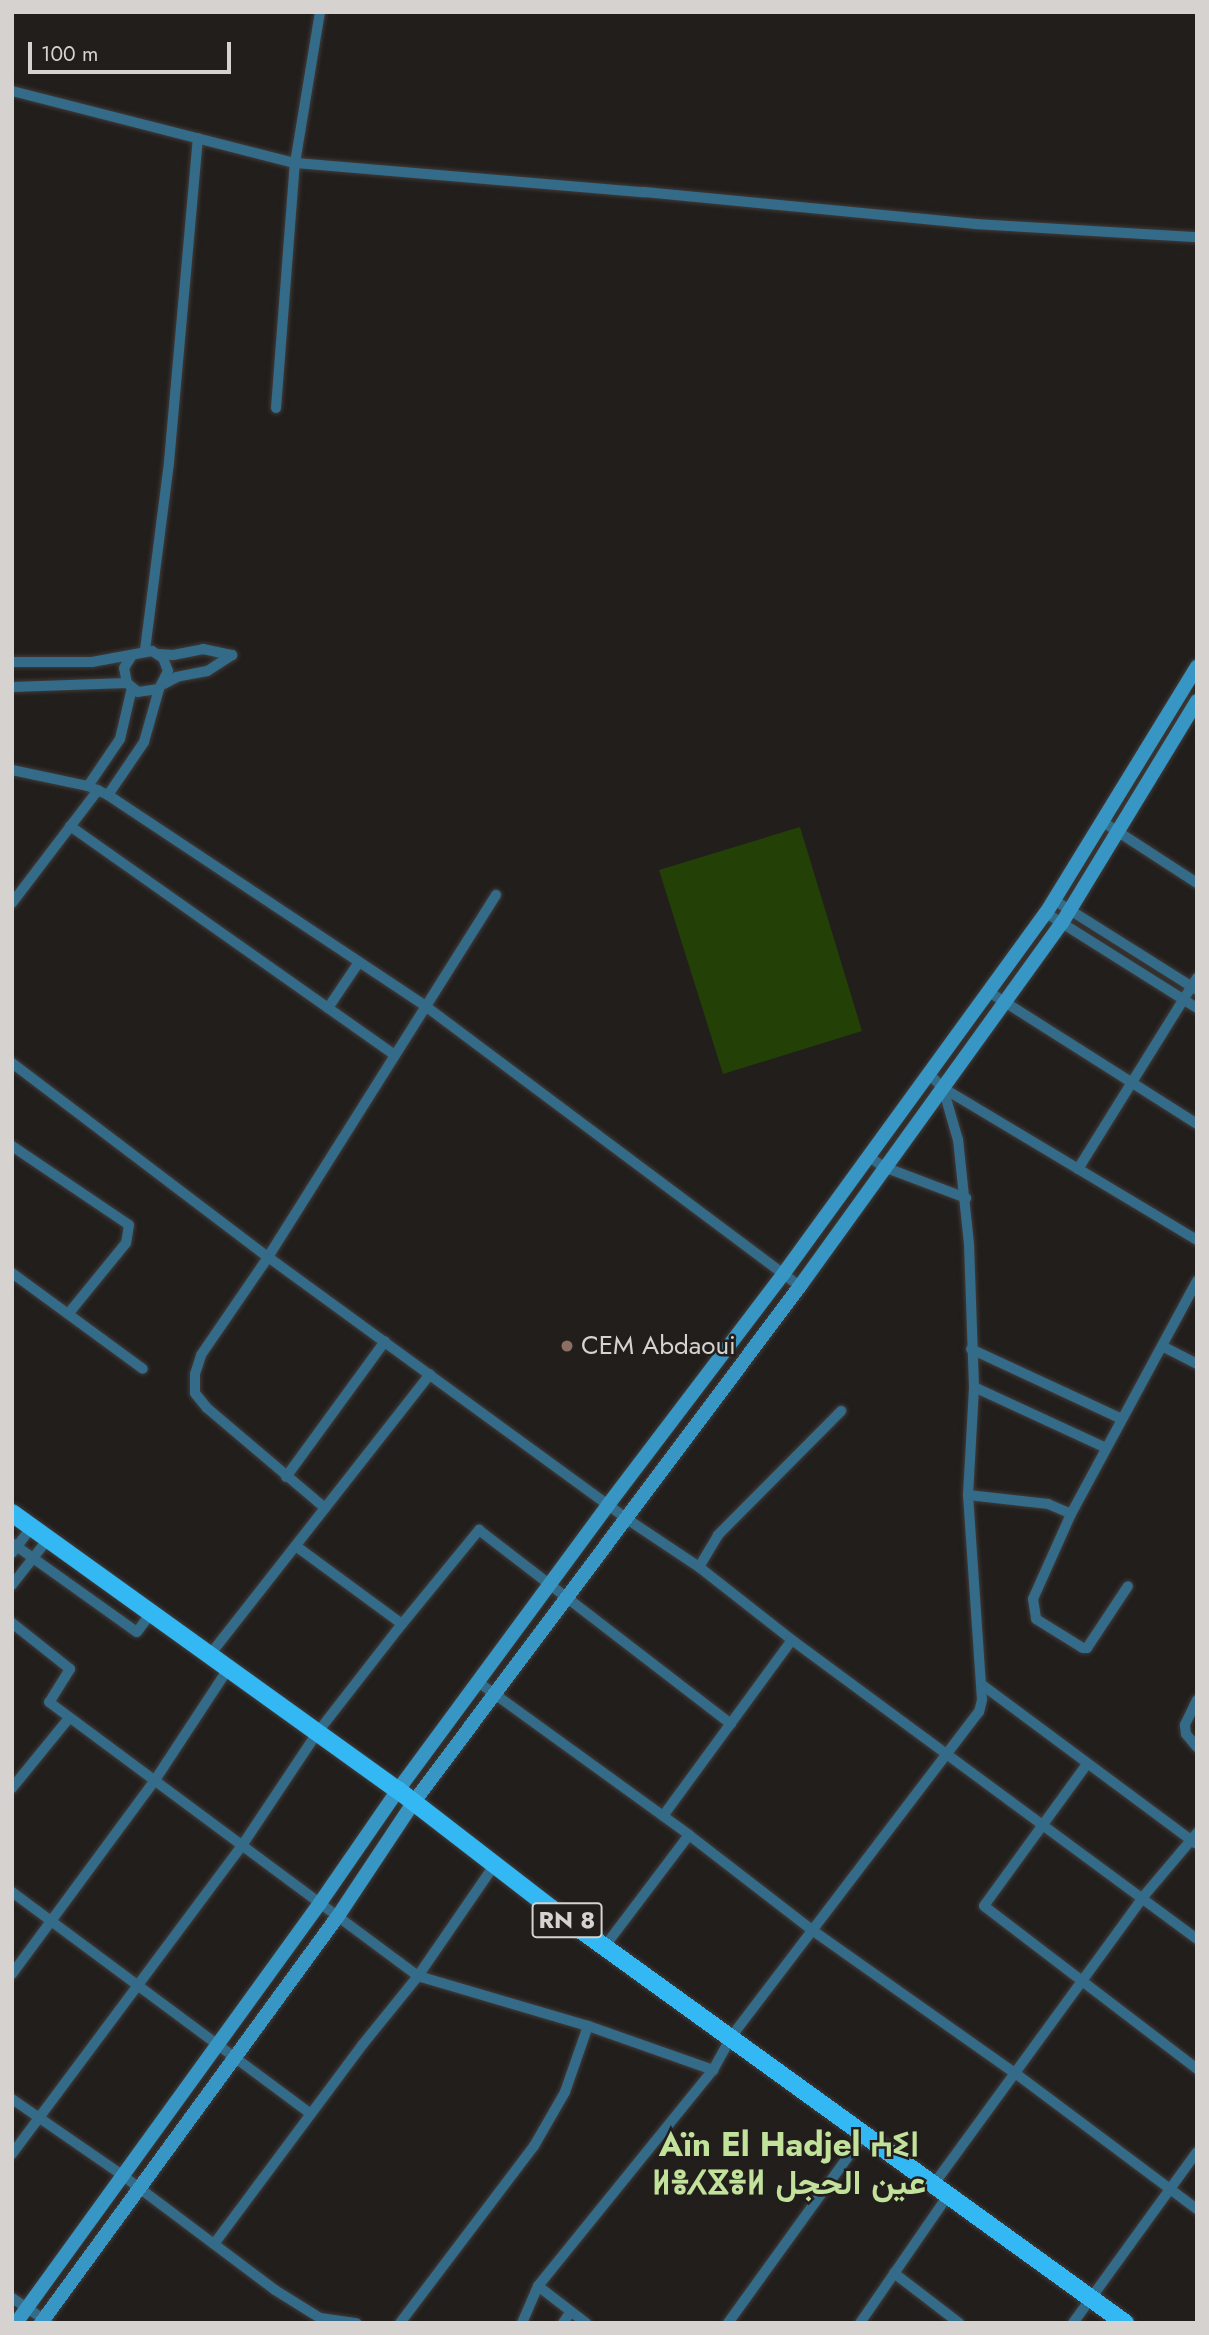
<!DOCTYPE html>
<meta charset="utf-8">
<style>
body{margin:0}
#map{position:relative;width:1209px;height:2335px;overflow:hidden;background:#221e1c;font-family:Jost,Vazirmatn,"Noto Sans Tifinagh",sans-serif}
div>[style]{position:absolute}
.green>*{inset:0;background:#234006}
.roads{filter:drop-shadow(0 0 2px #3f3b39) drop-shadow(0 0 2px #3f3b39)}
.minor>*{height:10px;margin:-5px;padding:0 5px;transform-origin:5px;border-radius:5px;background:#346b88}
.secondary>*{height:14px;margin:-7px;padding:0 7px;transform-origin:7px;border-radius:7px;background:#3796c4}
.primary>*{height:18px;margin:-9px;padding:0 9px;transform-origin:9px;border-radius:9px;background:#34b8f4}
.dots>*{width:19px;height:19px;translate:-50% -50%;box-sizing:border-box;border:4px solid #221e1c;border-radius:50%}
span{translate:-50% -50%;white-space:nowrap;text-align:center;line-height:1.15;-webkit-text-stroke:5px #221e1c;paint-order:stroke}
.shield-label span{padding:2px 5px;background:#221e1c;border:2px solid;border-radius:5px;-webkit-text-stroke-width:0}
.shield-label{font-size:24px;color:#d5d2d0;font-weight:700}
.poi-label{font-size:26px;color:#d5d2d0}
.left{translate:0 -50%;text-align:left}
.district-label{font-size:33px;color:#c2e29b;font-weight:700}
.frame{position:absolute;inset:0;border:14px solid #d5d2d0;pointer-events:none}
.scale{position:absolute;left:28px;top:42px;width:203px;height:32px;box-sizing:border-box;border:4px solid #d5d2d0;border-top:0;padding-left:9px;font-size:21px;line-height:24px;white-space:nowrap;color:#d5d2d0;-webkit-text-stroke:5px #221e1c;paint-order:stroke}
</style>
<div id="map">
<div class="green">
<div style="clip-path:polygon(800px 827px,862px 1031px,723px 1074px,659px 870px)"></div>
</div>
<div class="roads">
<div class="minor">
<div style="left:12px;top:91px;width:292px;rotate:14.3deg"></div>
<div style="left:295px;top:163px;width:350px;rotate:4.8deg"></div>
<div style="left:644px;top:192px;width:334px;rotate:5.5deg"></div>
<div style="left:976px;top:224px;width:221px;rotate:3.4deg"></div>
<div style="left:276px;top:408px;width:246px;rotate:-85.6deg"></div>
<div style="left:295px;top:163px;width:153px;rotate:-80.6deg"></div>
<div style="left:145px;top:650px;width:190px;rotate:-82.7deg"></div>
<div style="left:169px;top:462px;width:325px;rotate:-84.9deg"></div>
<div style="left:158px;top:654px;width:15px;rotate:4deg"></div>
<div style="left:173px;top:655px;width:31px;rotate:-11deg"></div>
<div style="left:203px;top:649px;width:30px;rotate:12deg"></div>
<div style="left:232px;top:655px;width:30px;rotate:147deg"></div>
<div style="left:207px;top:671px;width:31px;rotate:169deg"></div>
<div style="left:177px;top:677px;width:15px;rotate:152deg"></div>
<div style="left:12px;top:662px;width:80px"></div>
<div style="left:92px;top:662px;width:61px;rotate:-10.4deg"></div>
<div style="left:152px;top:651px;width:13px;rotate:32deg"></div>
<div style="left:163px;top:658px;width:14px;rotate:69deg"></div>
<div style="left:168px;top:671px;width:20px;rotate:117deg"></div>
<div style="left:159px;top:689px;width:21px;rotate:172deg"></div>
<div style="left:138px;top:692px;width:14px;rotate:-141deg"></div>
<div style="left:127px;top:683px;width:15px;rotate:-101deg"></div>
<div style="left:124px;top:668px;width:15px;rotate:-58deg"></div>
<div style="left:12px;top:687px;width:115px;rotate:-2deg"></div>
<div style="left:12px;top:770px;width:78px;rotate:11.9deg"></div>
<div style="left:88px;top:786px;width:22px;rotate:24deg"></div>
<div style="left:108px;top:795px;width:379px;rotate:33.6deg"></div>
<div style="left:424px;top:1005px;width:469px;rotate:36.8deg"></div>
<div style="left:88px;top:786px;width:57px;rotate:-55.8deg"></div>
<div style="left:120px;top:739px;width:52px;rotate:-76.8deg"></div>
<div style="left:108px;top:795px;width:64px;rotate:-55.8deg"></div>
<div style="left:144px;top:742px;width:55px;rotate:-74.2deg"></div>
<div style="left:1103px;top:822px;width:112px;rotate:33deg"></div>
<div style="left:70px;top:826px;width:395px;rotate:35.2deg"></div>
<div style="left:1054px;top:900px;width:169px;rotate:32.2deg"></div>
<div style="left:12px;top:903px;width:142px;rotate:-52.7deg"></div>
<div style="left:1046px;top:913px;width:178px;rotate:32.2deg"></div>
<div style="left:989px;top:992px;width:246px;rotate:32.4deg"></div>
<div style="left:328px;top:1008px;width:55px;rotate:-56deg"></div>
<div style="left:12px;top:1063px;width:321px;rotate:37.2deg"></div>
<div style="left:268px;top:1257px;width:444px;rotate:36.1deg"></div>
<div style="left:627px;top:1519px;width:87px;rotate:33.7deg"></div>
<div style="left:699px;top:1567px;width:118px;rotate:38.1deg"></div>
<div style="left:792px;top:1640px;width:503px;rotate:36.44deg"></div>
<div style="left:929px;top:1074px;width:20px;rotate:45deg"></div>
<div style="left:943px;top:1088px;width:296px;rotate:30.9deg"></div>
<div style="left:12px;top:1146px;width:141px;rotate:34deg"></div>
<div style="left:129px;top:1225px;width:18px;rotate:99deg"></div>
<div style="left:126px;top:1243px;width:90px;rotate:129.2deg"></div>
<div style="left:868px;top:1156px;width:19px;rotate:35deg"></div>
<div style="left:884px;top:1167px;width:88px;rotate:20.7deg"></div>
<div style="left:1078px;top:1169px;width:225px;rotate:-58.1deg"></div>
<div style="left:12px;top:1273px;width:162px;rotate:36.2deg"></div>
<div style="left:1162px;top:1346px;width:39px;rotate:27deg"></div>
<div style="left:971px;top:1349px;width:166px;rotate:24.9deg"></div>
<div style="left:974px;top:1387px;width:145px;rotate:24.8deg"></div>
<div style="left:286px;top:1477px;width:168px;rotate:-53.9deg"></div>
<div style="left:968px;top:1495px;width:81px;rotate:6.4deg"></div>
<div style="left:1048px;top:1504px;width:25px;rotate:23deg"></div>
<div style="left:1071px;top:1514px;width:265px;rotate:-61.6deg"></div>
<div style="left:325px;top:1508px;width:155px;rotate:-139.7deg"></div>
<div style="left:207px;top:1408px;width:19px;rotate:-129deg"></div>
<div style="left:195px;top:1393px;width:19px;rotate:-90deg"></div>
<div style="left:195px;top:1374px;width:20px;rotate:-72deg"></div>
<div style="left:201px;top:1355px;width:119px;rotate:-55.6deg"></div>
<div style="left:268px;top:1257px;width:428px;rotate:-57.8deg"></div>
<div style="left:1071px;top:1514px;width:93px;rotate:114.1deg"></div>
<div style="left:1033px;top:1599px;width:20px;rotate:81deg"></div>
<div style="left:1036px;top:1619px;width:55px;rotate:31.7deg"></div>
<div style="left:1083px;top:1648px;width:4px"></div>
<div style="left:1087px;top:1648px;width:74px;rotate:-56.5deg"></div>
<div style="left:12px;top:1543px;width:153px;rotate:35.5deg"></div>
<div style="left:137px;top:1632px;width:22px;rotate:-54deg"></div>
<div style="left:12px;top:1553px;width:31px;rotate:-53deg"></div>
<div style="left:699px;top:1567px;width:37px;rotate:-59deg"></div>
<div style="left:718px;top:1535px;width:175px;rotate:-45.2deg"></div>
<div style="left:12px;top:1585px;width:58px;rotate:-52deg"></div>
<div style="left:12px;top:1623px;width:74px;rotate:38.4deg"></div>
<div style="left:70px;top:1669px;width:39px;rotate:122deg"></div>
<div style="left:49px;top:1702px;width:460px;rotate:36.6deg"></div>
<div style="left:418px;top:1976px;width:177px;rotate:16.4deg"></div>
<div style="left:588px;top:2026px;width:133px;rotate:19.4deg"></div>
<div style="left:402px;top:1624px;width:122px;rotate:-50.7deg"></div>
<div style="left:479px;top:1530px;width:318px;rotate:37.6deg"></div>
<div style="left:209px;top:1656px;width:358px;rotate:-51.9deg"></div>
<div style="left:478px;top:1682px;width:261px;rotate:35.9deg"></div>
<div style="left:689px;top:1835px;width:155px;rotate:37.7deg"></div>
<div style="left:812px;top:1930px;width:248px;rotate:35.2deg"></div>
<div style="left:1015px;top:2073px;width:227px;rotate:36.8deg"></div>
<div style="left:981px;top:1684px;width:267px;rotate:36.6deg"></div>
<div style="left:1197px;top:1700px;width:28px;rotate:116deg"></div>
<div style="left:1185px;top:1725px;width:9px;rotate:84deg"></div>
<div style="left:1186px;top:1734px;width:17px;rotate:50deg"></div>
<div style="left:1087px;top:1764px;width:175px;rotate:126deg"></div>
<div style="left:984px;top:1906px;width:268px;rotate:37.4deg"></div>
<div style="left:12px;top:1788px;width:90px;rotate:-50.8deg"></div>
<div style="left:663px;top:1816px;width:218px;rotate:-53.8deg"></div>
<div style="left:12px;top:1892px;width:372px;rotate:36.6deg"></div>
<div style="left:605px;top:1946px;width:139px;rotate:-52.9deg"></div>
<div style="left:12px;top:1974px;width:241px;rotate:-53.6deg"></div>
<div style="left:155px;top:1780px;width:133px;rotate:-56.7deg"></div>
<div style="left:12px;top:2099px;width:134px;rotate:34.6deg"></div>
<div style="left:122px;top:2175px;width:191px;rotate:36.9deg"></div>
<div style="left:275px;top:2290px;width:53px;rotate:31.9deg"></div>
<div style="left:320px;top:2318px;width:37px;rotate:8deg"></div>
<div style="left:12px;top:2154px;width:387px;rotate:-53.3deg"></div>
<div style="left:243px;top:1844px;width:133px;rotate:-56.3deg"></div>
<div style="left:317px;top:1733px;width:138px;rotate:-52.1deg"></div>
<div style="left:402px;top:1624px;width:132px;rotate:-143.7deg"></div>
<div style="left:934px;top:2184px;width:355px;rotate:-53.9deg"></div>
<div style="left:1143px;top:1897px;width:84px;rotate:-49.8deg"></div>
<div style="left:214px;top:2244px;width:249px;rotate:-53.3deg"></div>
<div style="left:363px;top:2044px;width:87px;rotate:-51deg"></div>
<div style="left:418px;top:1976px;width:136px;rotate:-55.5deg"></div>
<div style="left:894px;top:2273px;width:82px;rotate:37.6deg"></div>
<div style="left:538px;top:2286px;width:61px;rotate:37.6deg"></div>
<div style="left:12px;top:2298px;width:43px;rotate:33.7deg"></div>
<div style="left:400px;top:2323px;width:222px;rotate:-52.9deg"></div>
<div style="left:534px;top:2146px;width:62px;rotate:-60.1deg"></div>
<div style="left:565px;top:2092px;width:70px;rotate:-70.8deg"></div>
<div style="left:522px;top:2323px;width:40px;rotate:-66.6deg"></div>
<div style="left:538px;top:2286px;width:278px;rotate:-51deg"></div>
<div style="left:713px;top:2070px;width:38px;rotate:-61deg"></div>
<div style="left:731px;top:2037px;width:409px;rotate:-52.7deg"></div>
<div style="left:979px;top:1712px;width:12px;rotate:-76deg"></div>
<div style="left:982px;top:1700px;width:205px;rotate:-93.9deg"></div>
<div style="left:968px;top:1495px;width:108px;rotate:-86.8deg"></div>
<div style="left:974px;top:1387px;width:143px;rotate:-92deg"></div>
<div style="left:969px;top:1244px;width:105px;rotate:-96deg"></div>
<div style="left:958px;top:1140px;width:54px;rotate:-106.1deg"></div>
<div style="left:563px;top:2323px;width:14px;rotate:-56deg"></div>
<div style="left:728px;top:2323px;width:234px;rotate:-54.2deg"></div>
<div style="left:860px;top:2323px;width:157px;rotate:-55.4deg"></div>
<div style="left:1073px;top:2323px;width:211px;rotate:-54.1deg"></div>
</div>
<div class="secondary">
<div style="left:16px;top:2323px;width:518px;rotate:-54.1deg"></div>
<div style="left:320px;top:1903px;width:137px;rotate:-55.4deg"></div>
<div style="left:398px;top:1790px;width:354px;rotate:-53.6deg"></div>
<div style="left:608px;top:1505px;width:291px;rotate:-52.8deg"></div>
<div style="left:784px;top:1273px;width:445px;rotate:-54deg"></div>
<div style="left:1046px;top:913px;width:289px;rotate:-58.5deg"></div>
<div style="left:41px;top:2323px;width:504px;rotate:-53.88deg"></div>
<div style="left:338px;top:1916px;width:136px;rotate:-56.4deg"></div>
<div style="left:413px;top:1803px;width:646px;rotate:-53.18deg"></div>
<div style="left:800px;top:1286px;width:448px;rotate:-54.2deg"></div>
<div style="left:1062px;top:923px;width:260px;rotate:-58.7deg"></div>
</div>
<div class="primary">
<div style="left:12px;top:1513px;width:475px;rotate:35.7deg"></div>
<div style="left:398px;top:1790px;width:195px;rotate:37.7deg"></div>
<div style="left:552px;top:1909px;width:707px;rotate:35.85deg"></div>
</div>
</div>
<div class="dots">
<div style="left:567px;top:1346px;background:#8d6e63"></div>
</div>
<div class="shield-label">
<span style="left:567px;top:1920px">RN 8</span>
</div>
<div class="poi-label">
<span class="left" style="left:581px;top:1346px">CEM Abdaoui</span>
</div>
<div class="district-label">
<span style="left:789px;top:2164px">Aïn El Hadjel ⵄⵉⵏ<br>ⵍⴻⵃⴵⴻⵍ عين الحجل</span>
</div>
<div class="frame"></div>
<div class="scale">100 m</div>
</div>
